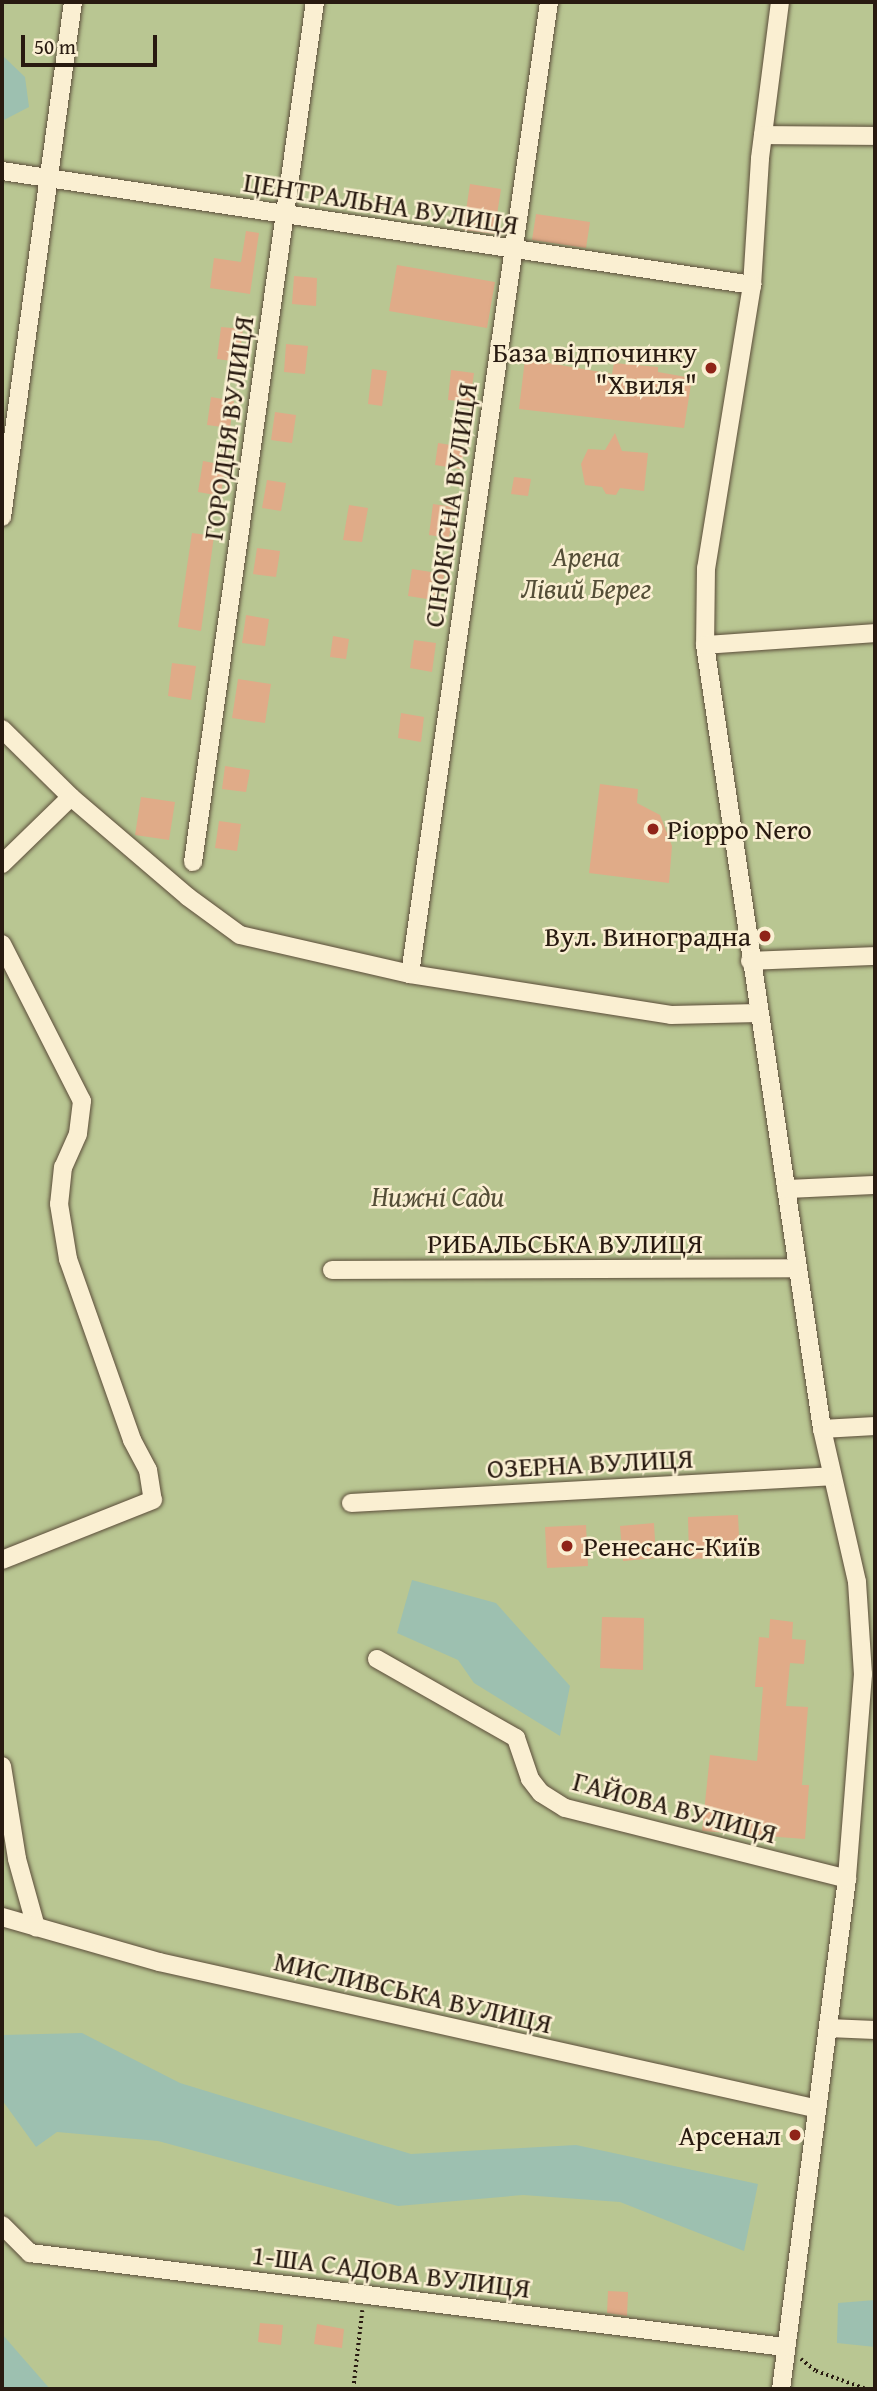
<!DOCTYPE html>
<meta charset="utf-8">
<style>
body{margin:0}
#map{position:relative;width:877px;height:2391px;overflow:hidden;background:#f7e7b9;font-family:"Gentium Book Plus",serif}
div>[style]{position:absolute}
.green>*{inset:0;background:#b9c692}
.water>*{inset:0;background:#9dc0b0}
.building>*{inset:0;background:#e0ab88}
.path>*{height:3.5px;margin-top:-1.75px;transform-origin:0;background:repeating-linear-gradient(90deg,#281a10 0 2px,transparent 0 5.5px)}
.roads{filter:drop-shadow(0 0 2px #5c4d3a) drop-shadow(0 0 2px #5c4d3a)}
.minor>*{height:18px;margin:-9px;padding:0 9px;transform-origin:9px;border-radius:9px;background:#faefd2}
.dots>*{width:19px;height:19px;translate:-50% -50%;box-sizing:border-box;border:4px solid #faefd2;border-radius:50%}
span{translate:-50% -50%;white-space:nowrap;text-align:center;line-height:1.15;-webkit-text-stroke:5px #faefd2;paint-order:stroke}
.street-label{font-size:28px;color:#281a10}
.poi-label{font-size:28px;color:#281a10}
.right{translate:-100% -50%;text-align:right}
.left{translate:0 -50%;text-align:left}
.park-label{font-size:28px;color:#544e37;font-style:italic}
.frame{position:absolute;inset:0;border:4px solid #281a10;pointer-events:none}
.scale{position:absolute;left:21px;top:35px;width:136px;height:32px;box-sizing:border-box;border:4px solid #281a10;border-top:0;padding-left:9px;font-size:21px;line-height:24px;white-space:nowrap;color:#281a10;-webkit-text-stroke:5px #faefd2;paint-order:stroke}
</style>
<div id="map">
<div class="green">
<div style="clip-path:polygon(2px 2px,875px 2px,875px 2389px,2px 2389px)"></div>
</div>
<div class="water">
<div style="clip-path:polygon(2px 55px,25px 77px,29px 107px,2px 121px)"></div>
<div style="clip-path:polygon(412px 1580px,496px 1603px,570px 1686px,560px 1736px,474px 1683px,458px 1660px,397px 1633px)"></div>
<div style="clip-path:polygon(82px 2033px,180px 2083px,411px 2154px,576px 2145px,758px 2184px,744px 2251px,620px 2202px,523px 2195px,398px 2206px,158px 2141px,57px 2132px,36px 2147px,2px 2100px,2px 2035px)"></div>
<div style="clip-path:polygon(875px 2300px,875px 2347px,837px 2343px,838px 2303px)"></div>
<div style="clip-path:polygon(2px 2334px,50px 2389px,2px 2389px)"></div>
</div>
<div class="building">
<div style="clip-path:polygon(470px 184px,501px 189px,494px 234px,463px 230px)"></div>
<div style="clip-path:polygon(536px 214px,590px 222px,586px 248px,532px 240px)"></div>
<div style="clip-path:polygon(246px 231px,259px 233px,250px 294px,210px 288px,214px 258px,241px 262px)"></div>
<div style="clip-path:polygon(397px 265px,495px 282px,487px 328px,389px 311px)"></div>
<div style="clip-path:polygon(294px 276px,317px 278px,316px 306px,292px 304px)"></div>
<div style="clip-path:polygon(221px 327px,243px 329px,239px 362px,217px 359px)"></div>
<div style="clip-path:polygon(286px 344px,308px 346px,305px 374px,284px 372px)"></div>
<div style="clip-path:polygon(525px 359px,612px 374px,614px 363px,658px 367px,658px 372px,692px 378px,684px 428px,519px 409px)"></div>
<div style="clip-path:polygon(372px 369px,387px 371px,382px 406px,368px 404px)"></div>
<div style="clip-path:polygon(451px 370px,474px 373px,470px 402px,448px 400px)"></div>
<div style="clip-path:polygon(211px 397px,234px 401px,230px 428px,207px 425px)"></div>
<div style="clip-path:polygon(275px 412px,296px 415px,292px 443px,271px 440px)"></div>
<div style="clip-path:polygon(615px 433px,622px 451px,648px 453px,644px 491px,620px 488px,616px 495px,606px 494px,602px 487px,585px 485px,581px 464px,588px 449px,605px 450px)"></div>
<div style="clip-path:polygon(438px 443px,464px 447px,461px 469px,435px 465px)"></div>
<div style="clip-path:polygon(203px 461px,225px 465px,221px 496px,198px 492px)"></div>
<div style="clip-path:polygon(514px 477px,531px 479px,528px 496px,511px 494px)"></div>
<div style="clip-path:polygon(267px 480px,286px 483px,281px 511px,262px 508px)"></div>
<div style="clip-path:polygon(433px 504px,454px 507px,449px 538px,429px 535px)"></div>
<div style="clip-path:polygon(349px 505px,368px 508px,362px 542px,343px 540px)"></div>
<div style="clip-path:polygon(192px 533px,214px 536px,201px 631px,178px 627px)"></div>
<div style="clip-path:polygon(257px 548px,280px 551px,276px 577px,253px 574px)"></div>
<div style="clip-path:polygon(412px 569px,444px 574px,440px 601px,408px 596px)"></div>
<div style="clip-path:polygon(246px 615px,269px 619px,265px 646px,242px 643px)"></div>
<div style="clip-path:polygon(333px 636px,349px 639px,346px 659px,330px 657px)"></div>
<div style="clip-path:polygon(414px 640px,436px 643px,432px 672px,410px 668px)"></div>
<div style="clip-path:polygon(172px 663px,196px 666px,191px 700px,168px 696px)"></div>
<div style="clip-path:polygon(238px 679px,271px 684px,265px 723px,232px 718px)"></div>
<div style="clip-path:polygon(401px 713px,424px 717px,421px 742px,398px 738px)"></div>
<div style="clip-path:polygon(225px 766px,250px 770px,246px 792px,222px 789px)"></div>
<div style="clip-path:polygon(600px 784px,638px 789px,637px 803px,660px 815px,672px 846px,669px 883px,589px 873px)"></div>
<div style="clip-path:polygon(141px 797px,175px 802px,169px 840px,135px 835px)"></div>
<div style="clip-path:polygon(219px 821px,241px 824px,237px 851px,215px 848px)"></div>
<div style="clip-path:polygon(738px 1515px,740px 1557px,689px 1559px,688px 1517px)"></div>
<div style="clip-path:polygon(654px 1523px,656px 1558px,623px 1561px,620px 1526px)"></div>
<div style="clip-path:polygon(586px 1525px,588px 1566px,547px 1568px,545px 1527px)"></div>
<div style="clip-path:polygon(602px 1617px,644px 1618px,643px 1670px,600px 1668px)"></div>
<div style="clip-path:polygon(770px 1619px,793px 1622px,792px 1639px,806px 1640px,804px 1664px,790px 1663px,786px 1706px,808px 1707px,802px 1785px,809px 1785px,805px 1839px,702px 1831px,710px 1755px,757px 1761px,763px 1687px,755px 1687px,759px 1637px,769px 1638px)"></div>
<div style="clip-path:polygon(608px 2291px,628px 2292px,627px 2316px,607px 2313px)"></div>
<div style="clip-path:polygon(260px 2323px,283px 2325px,281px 2345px,258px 2342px)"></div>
<div style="clip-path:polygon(317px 2324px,344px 2329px,342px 2348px,314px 2344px)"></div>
</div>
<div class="path">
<div style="left:801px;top:2359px;width:19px;rotate:39deg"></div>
<div style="left:816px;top:2371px;width:53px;rotate:19.8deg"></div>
<div style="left:353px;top:2389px;width:79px;rotate:-83.4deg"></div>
</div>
<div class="roads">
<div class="minor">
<div style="left:780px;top:2px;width:158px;rotate:97.3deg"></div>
<div style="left:760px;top:159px;width:126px;rotate:93.6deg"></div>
<div style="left:752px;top:285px;width:287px;rotate:99.2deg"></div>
<div style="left:706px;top:568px;width:77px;rotate:90.7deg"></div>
<div style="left:705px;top:645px;width:793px;rotate:81.51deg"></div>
<div style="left:822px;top:1429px;width:157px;rotate:77.1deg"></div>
<div style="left:857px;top:1582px;width:92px;rotate:86.3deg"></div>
<div style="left:863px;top:1674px;width:206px;rotate:94.5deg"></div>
<div style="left:847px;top:1879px;width:514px;rotate:97.37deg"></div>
<div style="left:763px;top:135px;width:112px;rotate:0.5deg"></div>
<div style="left:2px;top:171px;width:759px;rotate:8.64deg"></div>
<div style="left:2px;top:517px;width:520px;rotate:-82.15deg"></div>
<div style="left:705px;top:645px;width:170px;rotate:-4deg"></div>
<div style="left:2px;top:729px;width:97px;rotate:44.6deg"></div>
<div style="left:71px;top:797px;width:154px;rotate:40.5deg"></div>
<div style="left:188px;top:897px;width:64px;rotate:36.2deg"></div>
<div style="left:240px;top:935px;width:174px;rotate:12.9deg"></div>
<div style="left:410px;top:974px;width:264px;rotate:8.9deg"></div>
<div style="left:671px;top:1015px;width:88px;rotate:-1.3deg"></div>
<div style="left:193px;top:862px;width:869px;rotate:-81.93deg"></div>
<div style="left:2px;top:864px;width:96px;rotate:-44.2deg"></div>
<div style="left:2px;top:944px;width:176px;rotate:63deg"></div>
<div style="left:82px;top:1101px;width:33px;rotate:97deg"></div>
<div style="left:78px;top:1134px;width:36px;rotate:114deg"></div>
<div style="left:63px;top:1167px;width:37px;rotate:96deg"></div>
<div style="left:59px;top:1204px;width:56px;rotate:80.7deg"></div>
<div style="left:68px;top:1259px;width:192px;rotate:70.5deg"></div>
<div style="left:132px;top:1440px;width:34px;rotate:62deg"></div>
<div style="left:148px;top:1470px;width:30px;rotate:81deg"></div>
<div style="left:153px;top:1500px;width:162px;rotate:158.3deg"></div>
<div style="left:750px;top:961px;width:125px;rotate:-2.3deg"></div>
<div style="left:410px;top:974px;width:982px;rotate:-81.86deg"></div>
<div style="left:786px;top:1189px;width:89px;rotate:-2.6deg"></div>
<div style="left:332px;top:1270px;width:466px;rotate:-0.2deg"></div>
<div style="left:822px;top:1429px;width:53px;rotate:-3.2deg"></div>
<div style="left:351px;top:1503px;width:481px;rotate:-3.2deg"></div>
<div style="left:377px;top:1659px;width:160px;rotate:29.6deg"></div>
<div style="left:516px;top:1738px;width:43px;rotate:71.1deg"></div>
<div style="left:530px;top:1779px;width:18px;rotate:52deg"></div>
<div style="left:541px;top:1793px;width:28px;rotate:32deg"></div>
<div style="left:565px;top:1808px;width:291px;rotate:14.1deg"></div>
<div style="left:2px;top:1766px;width:94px;rotate:80.8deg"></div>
<div style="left:17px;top:1859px;width:71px;rotate:74.4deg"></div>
<div style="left:2px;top:1917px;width:163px;rotate:16deg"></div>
<div style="left:159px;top:1962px;width:671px;rotate:12.57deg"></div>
<div style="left:828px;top:2028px;width:47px;rotate:2.4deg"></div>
<div style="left:2px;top:2225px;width:40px;rotate:45deg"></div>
<div style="left:30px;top:2253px;width:761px;rotate:7.1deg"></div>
</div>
</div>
<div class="dots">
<div style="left:711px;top:368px;background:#8f2418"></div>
<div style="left:653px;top:829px;background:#8f2418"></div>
<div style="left:765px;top:936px;background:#8f2418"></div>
<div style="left:567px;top:1546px;background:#8f2418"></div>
<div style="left:795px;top:2135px;background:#8f2418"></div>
</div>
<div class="street-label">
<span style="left:381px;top:203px;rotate:9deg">ЦЕНТРАЛЬНА ВУЛИЦЯ</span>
<span style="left:228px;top:428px;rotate:-82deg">ГОРОДНЯ ВУЛИЦЯ</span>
<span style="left:450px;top:505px;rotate:-82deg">СІНОКІСНА ВУЛИЦЯ</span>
<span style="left:565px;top:1243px">РИБАЛЬСЬКА ВУЛИЦЯ</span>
<span style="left:590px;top:1463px;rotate:-3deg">ОЗЕРНА ВУЛИЦЯ</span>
<span style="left:675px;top:1807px;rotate:15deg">ГАЙОВА ВУЛИЦЯ</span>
<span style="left:413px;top:1992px;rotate:13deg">МИСЛИВСЬКА ВУЛИЦЯ</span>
<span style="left:391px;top:2271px;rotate:7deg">1-ША САДОВА ВУЛИЦЯ</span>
</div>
<div class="poi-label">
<span class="right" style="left:697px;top:368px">База відпочинку<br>"Хвиля"</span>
<span class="left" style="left:667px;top:829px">Pioppo Nero</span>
<span class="right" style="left:751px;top:936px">Вул. Виноградна</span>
<span class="left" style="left:583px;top:1546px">Ренесанс-Київ</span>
<span class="right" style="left:781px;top:2135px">Арсенал</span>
</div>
<div class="park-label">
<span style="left:586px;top:572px">Арена<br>Лівий Берег</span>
<span style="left:438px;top:1196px">Нижні Сади</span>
</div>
<div class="frame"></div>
<div class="scale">50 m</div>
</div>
